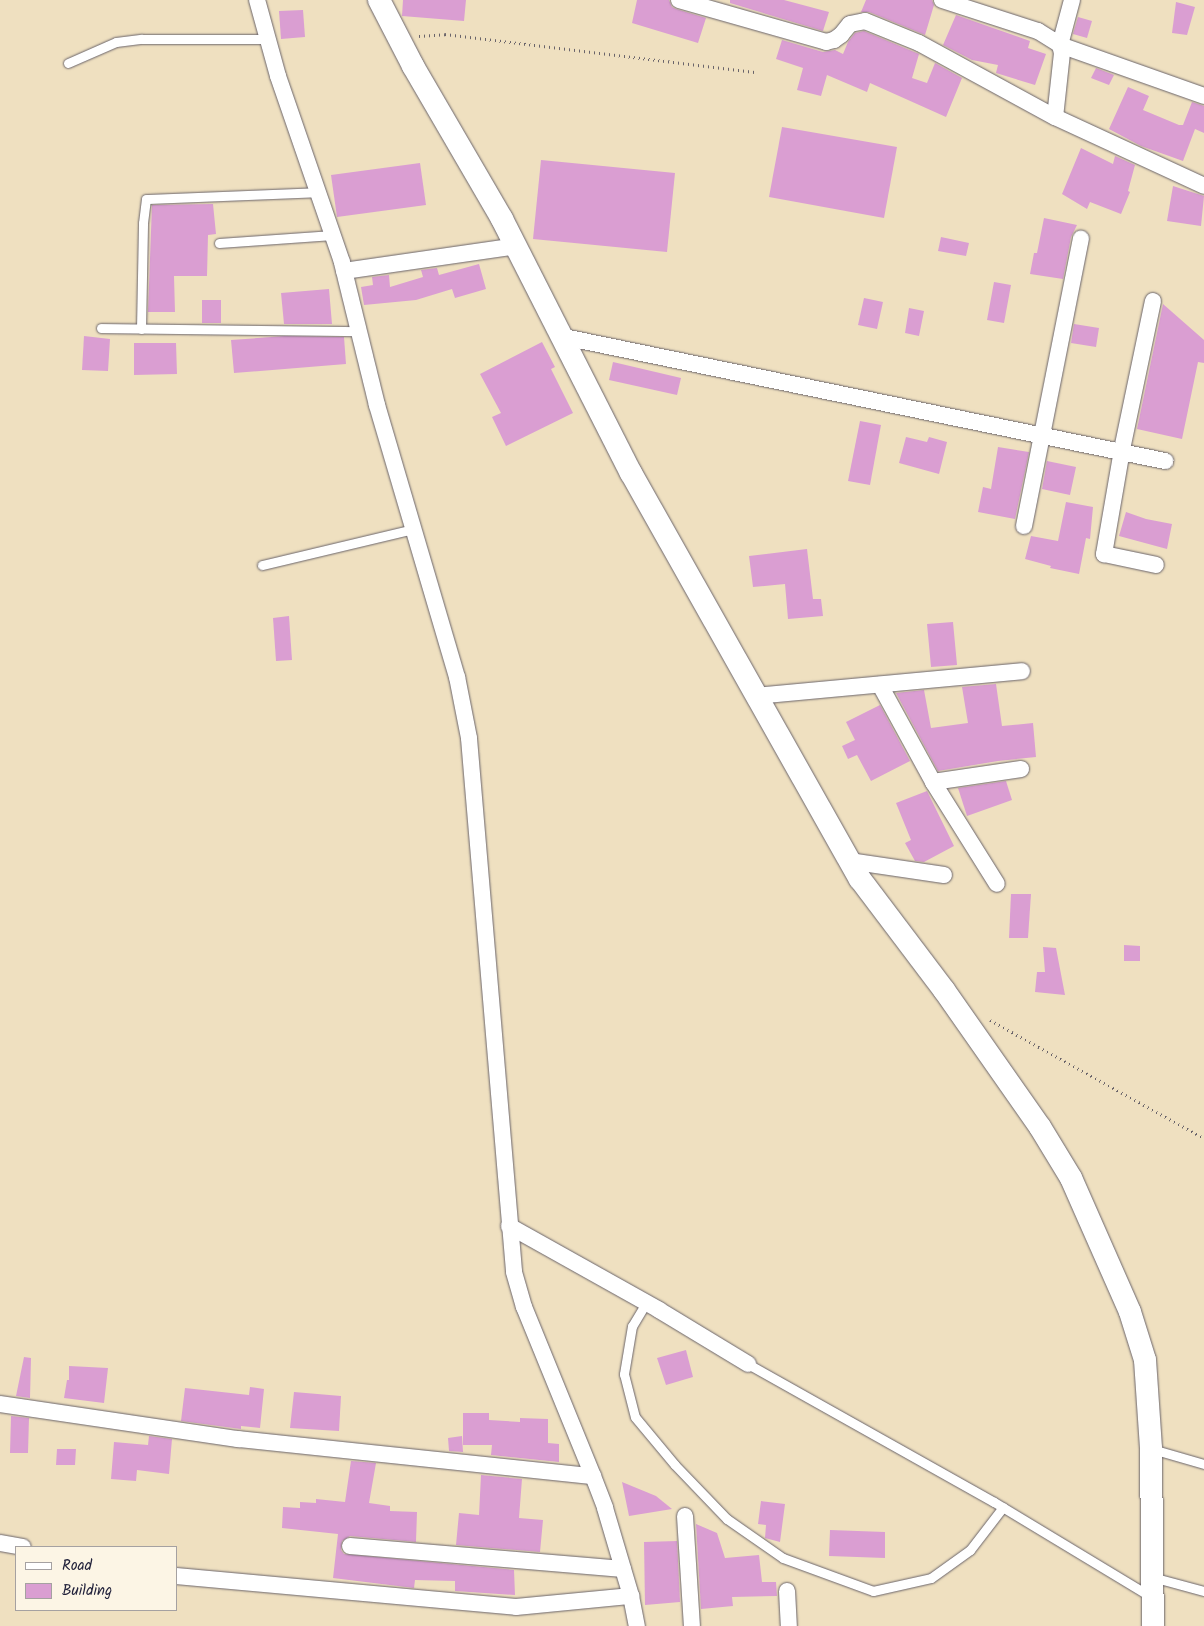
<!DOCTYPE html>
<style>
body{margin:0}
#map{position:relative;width:1204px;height:1626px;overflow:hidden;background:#efe0c0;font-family:Kalam,sans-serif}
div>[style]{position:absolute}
.building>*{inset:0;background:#da9ed2}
.path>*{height:3px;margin-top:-1.5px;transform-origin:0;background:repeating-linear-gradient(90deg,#6a646a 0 1px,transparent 0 5px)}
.roads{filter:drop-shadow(0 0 1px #6a646a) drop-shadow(0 0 1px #6a646a)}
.lane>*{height:9px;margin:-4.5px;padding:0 4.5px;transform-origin:4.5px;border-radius:4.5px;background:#fff}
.street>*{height:16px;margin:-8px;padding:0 8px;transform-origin:8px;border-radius:8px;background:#fff}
.secondary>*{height:22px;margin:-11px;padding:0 11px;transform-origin:11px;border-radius:11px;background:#fff}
span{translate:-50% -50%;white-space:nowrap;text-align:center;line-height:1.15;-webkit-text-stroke:4px #fcf5e5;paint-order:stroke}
.legend{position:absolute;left:15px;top:1546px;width:162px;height:65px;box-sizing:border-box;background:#fcf5e5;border:1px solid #a5a1a1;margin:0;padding:6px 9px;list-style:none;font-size:15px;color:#22223b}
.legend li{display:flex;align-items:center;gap:10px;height:25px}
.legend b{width:25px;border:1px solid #a5a1a1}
</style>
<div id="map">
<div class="building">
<div style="clip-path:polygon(403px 0,466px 0,464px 21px,402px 16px)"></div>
<div style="clip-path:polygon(637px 0,669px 0,672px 7px,676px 9px,706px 18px,698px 43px,632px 23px)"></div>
<div style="clip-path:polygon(730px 0,784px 0,829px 12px,823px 31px,730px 3px)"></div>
<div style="clip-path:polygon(866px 0,932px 0,934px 5px,925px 35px,869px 12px,861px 12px)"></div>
<div style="clip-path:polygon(1176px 2px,1195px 7px,1187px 35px,1172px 33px)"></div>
<div style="clip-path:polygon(303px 10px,305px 37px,281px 39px,279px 11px)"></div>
<div style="clip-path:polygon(956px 15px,1030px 41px,1028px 48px,1046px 54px,1035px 85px,996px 73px,998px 65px,972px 60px,943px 45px)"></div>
<div style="clip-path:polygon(1078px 17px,1092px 21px,1087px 38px,1073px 34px)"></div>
<div style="clip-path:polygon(864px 31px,919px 54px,912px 78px,927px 83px,935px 63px,962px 78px,946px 117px,870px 83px,867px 92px,827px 75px,821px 96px,797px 90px,803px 68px,776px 59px,782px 40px,823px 52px,835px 50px,843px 54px,848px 42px,855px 33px)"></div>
<div style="clip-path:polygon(1096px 68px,1114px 75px,1109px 85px,1091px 78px)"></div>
<div style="clip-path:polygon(1128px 87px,1149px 96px,1143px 110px,1179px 125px,1183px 125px,1192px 102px,1204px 106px,1204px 133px,1195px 129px,1183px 161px,1141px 146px,1109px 129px)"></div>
<div style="clip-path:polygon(782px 127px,897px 147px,884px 218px,769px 197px)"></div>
<div style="clip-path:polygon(1081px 148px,1113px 164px,1115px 156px,1135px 165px,1128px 191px,1130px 192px,1121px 214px,1090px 202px,1087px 209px,1062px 194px)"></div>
<div style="clip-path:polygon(541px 160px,675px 173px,667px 252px,533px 239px)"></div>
<div style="clip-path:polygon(420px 163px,426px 205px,337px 217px,331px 175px)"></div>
<div style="clip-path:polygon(1173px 186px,1204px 196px,1201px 226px,1167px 221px)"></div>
<div style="clip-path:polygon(213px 204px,216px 234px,208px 235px,207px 276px,174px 276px,175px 312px,148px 312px,152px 205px)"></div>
<div style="clip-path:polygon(1044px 218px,1077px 225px,1071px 237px,1063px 279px,1030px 274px,1034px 253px,1037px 253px)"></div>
<div style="clip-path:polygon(941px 237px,969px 243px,966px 256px,938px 251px)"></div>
<div style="clip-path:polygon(479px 264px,486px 289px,455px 298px,452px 289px,416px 300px,364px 305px,361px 287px,373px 285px,372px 277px,389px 275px,390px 287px,423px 277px,421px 270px,437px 268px,439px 275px)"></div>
<div style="clip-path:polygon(994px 282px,1011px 285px,1004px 323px,987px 320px)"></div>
<div style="clip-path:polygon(329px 289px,332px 324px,284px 324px,281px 293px)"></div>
<div style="clip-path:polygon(864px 298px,883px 302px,877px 329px,858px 325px)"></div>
<div style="clip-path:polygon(202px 300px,221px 300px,221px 323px,202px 323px)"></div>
<div style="clip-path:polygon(1163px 304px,1204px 340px,1204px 363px,1198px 362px,1182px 439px,1137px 429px)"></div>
<div style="clip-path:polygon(909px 308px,924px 311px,919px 336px,905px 333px)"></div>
<div style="clip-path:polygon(1074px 324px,1099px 328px,1096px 347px,1071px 343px)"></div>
<div style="clip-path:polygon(84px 336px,110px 339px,108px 371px,82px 370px)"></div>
<div style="clip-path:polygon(285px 336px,344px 337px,346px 364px,234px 373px,231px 340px)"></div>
<div style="clip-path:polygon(542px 342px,555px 367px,551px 369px,573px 413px,506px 446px,492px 417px,501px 413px,480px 374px)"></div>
<div style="clip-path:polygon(134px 343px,176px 343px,177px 374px,134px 375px)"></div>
<div style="clip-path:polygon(613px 362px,681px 378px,677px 395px,609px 380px)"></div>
<div style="clip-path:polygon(860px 421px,881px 425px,870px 485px,848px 481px)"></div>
<div style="clip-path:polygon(906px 437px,927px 442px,929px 437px,947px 442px,939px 474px,899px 463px)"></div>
<div style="clip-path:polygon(998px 447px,1029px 452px,1015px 519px,978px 512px,983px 487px,991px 489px)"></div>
<div style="clip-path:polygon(1047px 461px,1076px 467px,1070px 495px,1042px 489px)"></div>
<div style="clip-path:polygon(1066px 502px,1093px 507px,1090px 539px,1086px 538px,1079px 574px,1050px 568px,1051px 566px,1025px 559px,1031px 536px,1058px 541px)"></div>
<div style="clip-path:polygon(1126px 512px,1146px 519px,1172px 524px,1167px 549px,1119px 536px)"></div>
<div style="clip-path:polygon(807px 549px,813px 599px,821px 599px,823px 616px,788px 619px,785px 584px,753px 587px,749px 556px)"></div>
<div style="clip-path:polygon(289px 616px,292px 660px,276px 661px,273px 618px)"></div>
<div style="clip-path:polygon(953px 622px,957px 665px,931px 667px,927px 624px)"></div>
<div style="clip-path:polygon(996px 684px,1002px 726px,1033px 723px,1036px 757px,998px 761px,938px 771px,896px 693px,924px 690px,931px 728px,968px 723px,962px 687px)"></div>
<div style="clip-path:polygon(880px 705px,910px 761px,871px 781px,857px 755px,848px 759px,842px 746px,855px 740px,846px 722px)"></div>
<div style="clip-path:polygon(1006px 781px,1012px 800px,967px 816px,958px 788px)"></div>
<div style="clip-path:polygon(927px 791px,954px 846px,924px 862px,915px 861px,905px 843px,911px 840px,896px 803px)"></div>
<div style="clip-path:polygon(1011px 894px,1031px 894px,1028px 938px,1009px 938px)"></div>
<div style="clip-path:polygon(1124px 945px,1140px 946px,1140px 961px,1124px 961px)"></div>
<div style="clip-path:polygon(1043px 947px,1056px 948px,1065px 995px,1035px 992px,1037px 972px,1045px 972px)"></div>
<div style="clip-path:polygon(686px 1350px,693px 1377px,666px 1385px,657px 1358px)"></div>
<div style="clip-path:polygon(24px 1357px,31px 1358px,30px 1398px,16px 1396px)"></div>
<div style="clip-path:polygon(69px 1366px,108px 1368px,104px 1403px,64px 1398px,67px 1380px,69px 1380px)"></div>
<div style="clip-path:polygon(250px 1387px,264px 1389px,260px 1428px,241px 1426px,241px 1429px,181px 1421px,185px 1388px,249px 1395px)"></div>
<div style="clip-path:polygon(294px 1392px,341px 1396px,339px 1431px,290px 1428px)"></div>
<div style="clip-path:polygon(463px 1413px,489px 1413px,489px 1420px,520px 1422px,520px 1418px,548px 1419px,548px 1443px,559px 1444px,559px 1462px,491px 1455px,492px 1445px,463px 1445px)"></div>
<div style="clip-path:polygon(11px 1416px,29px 1418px,28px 1453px,10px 1453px)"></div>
<div style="clip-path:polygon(149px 1436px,172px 1439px,169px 1474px,137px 1470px,136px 1481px,111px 1479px,114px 1442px,148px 1445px)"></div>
<div style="clip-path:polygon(462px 1436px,463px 1452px,449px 1451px,448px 1438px)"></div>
<div style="clip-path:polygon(57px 1449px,76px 1449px,75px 1465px,56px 1465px)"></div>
<div style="clip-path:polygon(351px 1461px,376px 1463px,369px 1503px,390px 1506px,390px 1511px,417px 1512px,416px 1542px,350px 1536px,342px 1541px,341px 1550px,344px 1554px,514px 1570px,515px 1595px,455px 1591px,455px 1581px,415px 1580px,414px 1588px,333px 1578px,338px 1534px,282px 1528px,283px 1507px,300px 1508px,300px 1502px,316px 1503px,316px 1499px,345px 1502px)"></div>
<div style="clip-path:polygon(481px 1475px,522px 1479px,519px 1518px,543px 1520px,540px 1552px,456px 1545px,459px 1513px,479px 1515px)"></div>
<div style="clip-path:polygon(622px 1482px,656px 1496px,672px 1509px,629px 1516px)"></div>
<div style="clip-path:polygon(761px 1501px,785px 1504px,780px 1542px,765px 1538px,766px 1525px,758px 1524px)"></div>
<div style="clip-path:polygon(696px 1524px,717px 1533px,725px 1558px,759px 1555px,762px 1582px,776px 1582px,777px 1596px,732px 1597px,733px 1606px,701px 1609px)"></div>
<div style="clip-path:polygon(830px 1530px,885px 1532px,885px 1558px,829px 1556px)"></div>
<div style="clip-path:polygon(677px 1541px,680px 1602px,645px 1605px,644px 1542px)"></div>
</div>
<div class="path">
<div style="left:419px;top:36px;width:26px;rotate:-4deg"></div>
<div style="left:445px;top:34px;width:312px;rotate:7deg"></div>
<div style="left:990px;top:1020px;width:244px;rotate:28.9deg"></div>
</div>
<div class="roads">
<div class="lane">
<div style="left:68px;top:63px;width:52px;rotate:-23.6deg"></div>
<div style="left:116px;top:42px;width:26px;rotate:-7deg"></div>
<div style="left:142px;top:39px;width:125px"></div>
<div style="left:219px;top:243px;width:114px;rotate:-4deg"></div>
<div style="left:101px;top:328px;width:258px;rotate:0.7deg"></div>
<div style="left:141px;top:329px;width:106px;rotate:-88.9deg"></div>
<div style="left:143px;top:223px;width:24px;rotate:-83deg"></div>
<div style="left:146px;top:199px;width:172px;rotate:-2.3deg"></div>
<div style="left:262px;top:565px;width:155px;rotate:-13.4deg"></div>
<div style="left:646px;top:1303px;width:27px;rotate:121deg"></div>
<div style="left:632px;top:1326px;width:49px;rotate:99.5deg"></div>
<div style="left:624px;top:1374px;width:44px;rotate:75.7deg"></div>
<div style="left:635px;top:1417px;width:62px;rotate:50.2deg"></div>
<div style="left:675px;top:1465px;width:75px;rotate:46.1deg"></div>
<div style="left:727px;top:1519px;width:68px;rotate:34.9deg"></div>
<div style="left:783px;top:1558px;width:96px;rotate:20.1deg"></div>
<div style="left:873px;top:1591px;width:59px;rotate:-12.6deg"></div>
<div style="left:931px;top:1578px;width:48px;rotate:-35.7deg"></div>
<div style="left:970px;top:1550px;width:54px;rotate:-52.5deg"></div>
<div style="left:748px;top:1364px;width:282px;rotate:29.3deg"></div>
<div style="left:994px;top:1502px;width:182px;rotate:31.1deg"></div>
<div style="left:1152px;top:1449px;width:54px;rotate:16.1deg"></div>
<div style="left:1152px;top:1577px;width:54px;rotate:15.1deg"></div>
</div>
<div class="street">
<div style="left:679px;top:0;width:153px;rotate:15.9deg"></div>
<div style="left:826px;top:42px;width:8px;rotate:-14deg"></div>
<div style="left:834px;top:40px;width:9px;rotate:-36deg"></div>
<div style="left:841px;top:35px;width:14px;rotate:-51deg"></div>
<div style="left:850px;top:24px;width:15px;rotate:-11deg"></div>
<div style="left:865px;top:21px;width:58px;rotate:22.2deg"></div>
<div style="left:919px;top:43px;width:155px;rotate:28.6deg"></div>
<div style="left:1055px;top:117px;width:164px;rotate:24.8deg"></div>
<div style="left:942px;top:0;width:101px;rotate:17.9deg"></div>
<div style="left:1038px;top:31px;width:26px;rotate:32deg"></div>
<div style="left:1060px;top:45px;width:8px;rotate:76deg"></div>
<div style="left:1062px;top:53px;width:64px;rotate:96.2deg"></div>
<div style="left:1072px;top:0;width:47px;rotate:104.9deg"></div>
<div style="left:1060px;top:45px;width:153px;rotate:19.5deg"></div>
<div style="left:344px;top:271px;width:175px;rotate:-8.2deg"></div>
<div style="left:1153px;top:301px;width:152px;rotate:101.8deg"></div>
<div style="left:1122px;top:450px;width:106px;rotate:99.8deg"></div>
<div style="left:1104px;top:554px;width:53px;rotate:11.9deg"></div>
<div style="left:564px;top:337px;width:614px;rotate:11.66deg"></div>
<div style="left:1024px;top:526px;width:293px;rotate:-78.8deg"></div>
<div style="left:880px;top:685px;width:111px;rotate:61.3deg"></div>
<div style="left:933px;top:782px;width:120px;rotate:57.9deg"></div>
<div style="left:755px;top:696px;width:268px;rotate:-5.3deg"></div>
<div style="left:933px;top:782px;width:89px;rotate:-8.4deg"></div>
<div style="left:849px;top:861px;width:96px;rotate:8.4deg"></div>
<div style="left:509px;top:1226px;width:172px;rotate:29.2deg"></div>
<div style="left:659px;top:1310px;width:104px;rotate:31.2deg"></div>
<div style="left:0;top:1404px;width:241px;rotate:8.4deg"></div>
<div style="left:238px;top:1439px;width:357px;rotate:6deg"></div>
<div style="left:593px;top:1476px;width:183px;rotate:-112.2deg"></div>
<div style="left:524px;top:1307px;width:37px;rotate:-106deg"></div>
<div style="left:514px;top:1271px;width:535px;rotate:-94.83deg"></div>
<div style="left:469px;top:738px;width:62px;rotate:-101.1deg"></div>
<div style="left:457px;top:677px;width:284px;rotate:-106.4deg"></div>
<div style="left:377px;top:405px;width:147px;rotate:-103.8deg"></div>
<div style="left:342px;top:262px;width:197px;rotate:-109deg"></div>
<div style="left:278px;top:76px;width:79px;rotate:-105.4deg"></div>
<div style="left:593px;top:1476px;width:34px;rotate:69deg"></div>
<div style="left:605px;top:1508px;width:92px;rotate:73.5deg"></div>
<div style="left:631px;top:1596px;width:31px;rotate:79deg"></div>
<div style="left:685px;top:1516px;width:110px;rotate:86.4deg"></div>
<div style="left:0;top:1543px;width:23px;rotate:10deg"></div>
<div style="left:350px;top:1546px;width:274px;rotate:4.8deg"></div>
<div style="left:176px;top:1576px;width:341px;rotate:5.2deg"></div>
<div style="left:516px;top:1607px;width:116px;rotate:-5.5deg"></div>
<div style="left:787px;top:1591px;width:35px;rotate:87deg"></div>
</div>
<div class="secondary">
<div style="left:379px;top:0;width:74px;rotate:62.7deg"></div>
<div style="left:413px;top:66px;width:177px;rotate:59.8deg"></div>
<div style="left:502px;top:219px;width:285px;rotate:63.1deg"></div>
<div style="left:631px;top:473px;width:466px;rotate:60.6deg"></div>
<div style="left:860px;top:879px;width:139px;rotate:52.9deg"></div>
<div style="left:944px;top:990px;width:167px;rotate:55deg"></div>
<div style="left:1040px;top:1127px;width:60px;rotate:58.7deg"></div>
<div style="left:1071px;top:1178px;width:146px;rotate:66.2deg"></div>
<div style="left:1130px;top:1312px;width:50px;rotate:72.6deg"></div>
<div style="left:1145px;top:1360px;width:89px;rotate:86.1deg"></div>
<div style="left:1151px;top:1449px;width:177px;rotate:89.4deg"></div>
</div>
</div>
<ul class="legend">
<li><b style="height:6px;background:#fff"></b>Road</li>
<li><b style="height:14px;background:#da9ed2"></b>Building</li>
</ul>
</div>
